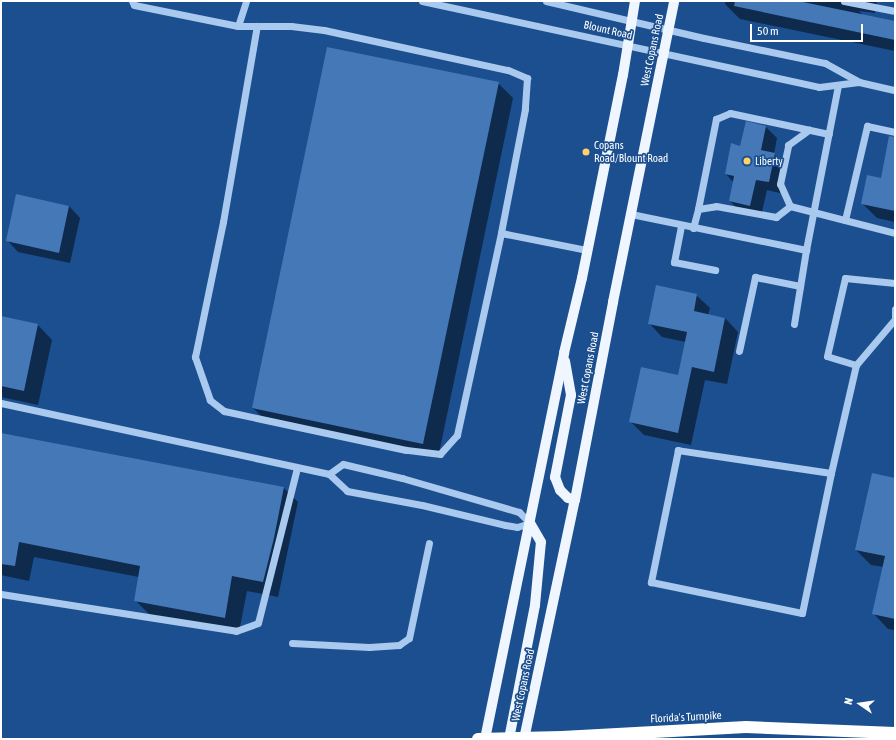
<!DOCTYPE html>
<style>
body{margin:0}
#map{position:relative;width:896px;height:740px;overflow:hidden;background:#1b4f8f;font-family:"Asap Condensed",sans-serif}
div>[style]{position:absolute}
.shadow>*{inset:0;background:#0007}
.building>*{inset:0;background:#4478b7}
.minor>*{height:7px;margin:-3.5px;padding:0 3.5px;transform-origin:3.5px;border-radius:3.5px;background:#a9c9ee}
.major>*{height:10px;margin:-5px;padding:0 5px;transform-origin:5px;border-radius:5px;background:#f0f6ff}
.highway>*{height:12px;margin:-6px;padding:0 6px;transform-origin:6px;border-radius:6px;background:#fff}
.highway-bridge>*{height:12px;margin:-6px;padding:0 6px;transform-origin:6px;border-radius:6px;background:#fff}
.dots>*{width:11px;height:11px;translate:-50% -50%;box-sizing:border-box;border:2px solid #1b4f8f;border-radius:50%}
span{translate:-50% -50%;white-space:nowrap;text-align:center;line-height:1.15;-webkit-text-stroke:3.5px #1b4f8f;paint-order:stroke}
.street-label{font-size:11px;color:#fff}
.poi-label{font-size:11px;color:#fff}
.left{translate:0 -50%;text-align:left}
.frame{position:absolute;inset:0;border:2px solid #fff;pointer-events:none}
.north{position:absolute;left:840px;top:684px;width:40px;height:40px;-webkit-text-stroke:3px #1b4f8f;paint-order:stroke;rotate:283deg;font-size:11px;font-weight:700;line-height:16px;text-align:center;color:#fff}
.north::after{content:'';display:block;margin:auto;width:14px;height:18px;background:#fff;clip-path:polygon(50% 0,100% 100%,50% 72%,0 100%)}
.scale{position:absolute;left:750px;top:24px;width:113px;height:18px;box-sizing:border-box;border:2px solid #fff;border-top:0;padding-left:5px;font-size:12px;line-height:14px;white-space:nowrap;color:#fff;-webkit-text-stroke:3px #1b4f8f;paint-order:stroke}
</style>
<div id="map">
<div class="shadow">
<div style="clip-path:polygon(726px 1px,877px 1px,875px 13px,859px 11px,864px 16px,895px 22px,895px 51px,740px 19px,725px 4px)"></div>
<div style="clip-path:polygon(498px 83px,513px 98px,438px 458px,268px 423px,253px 408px)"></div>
<div style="clip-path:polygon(746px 123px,766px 127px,777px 138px,774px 154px,786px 166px,780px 193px,767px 190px,761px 216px,741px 212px,730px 201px,734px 183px,726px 174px,741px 147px)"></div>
<div style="clip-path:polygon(895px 155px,895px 222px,877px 218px,862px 203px,881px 179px)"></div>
<div style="clip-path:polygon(69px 206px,80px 218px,70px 263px,18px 252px,7px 240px)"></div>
<div style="clip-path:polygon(696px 295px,710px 308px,708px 315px,725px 318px,738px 332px,727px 384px,705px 380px,691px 445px,644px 435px,631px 422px,679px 376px,686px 342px,662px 337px,649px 323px)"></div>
<div style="clip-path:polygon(1px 317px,38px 325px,52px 340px,38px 405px,1px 397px)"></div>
<div style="clip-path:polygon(1px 434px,284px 488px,298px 502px,278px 597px,247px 591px,239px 632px,150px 615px,135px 600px,139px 577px,34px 557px,29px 581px,1px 575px)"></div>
<div style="clip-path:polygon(895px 479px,895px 630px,888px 629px,874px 614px,884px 567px,871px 565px,856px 550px)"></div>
</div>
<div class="building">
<div style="clip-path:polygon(735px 1px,798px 1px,895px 21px,895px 40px,734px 6px)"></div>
<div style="clip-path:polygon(327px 47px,499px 82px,423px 444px,252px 408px)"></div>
<div style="clip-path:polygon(746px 121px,766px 126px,761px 150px,775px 153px,769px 182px,756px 180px,750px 206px,729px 201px,734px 176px,725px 174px,731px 143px,740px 146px)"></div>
<div style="clip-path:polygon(889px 136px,895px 137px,895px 211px,861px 204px,867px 175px,881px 178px)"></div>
<div style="clip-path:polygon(16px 194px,69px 206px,59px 253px,6px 241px)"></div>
<div style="clip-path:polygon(656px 285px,697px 294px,694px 311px,725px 318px,714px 372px,692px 367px,678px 433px,629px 422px,641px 367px,678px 375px,687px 332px,648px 324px)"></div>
<div style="clip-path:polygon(1px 316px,38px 324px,24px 391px,1px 386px)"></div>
<div style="clip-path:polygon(1px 433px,284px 487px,274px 538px,263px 582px,232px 576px,225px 618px,134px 601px,140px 566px,19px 542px,15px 566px,1px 564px)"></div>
<div style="clip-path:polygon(872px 473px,895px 478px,895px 619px,872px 614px,885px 556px,855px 550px)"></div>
</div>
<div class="minor">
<div style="left:132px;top:1px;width:4px;rotate:63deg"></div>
<div style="left:134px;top:5px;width:106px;rotate:11.4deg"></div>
<div style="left:238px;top:26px;width:53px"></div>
<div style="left:291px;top:26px;width:33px;rotate:7deg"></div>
<div style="left:324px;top:30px;width:188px;rotate:12.3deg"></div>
<div style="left:508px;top:70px;width:21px;rotate:23deg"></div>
<div style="left:527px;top:78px;width:31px;rotate:94deg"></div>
<div style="left:525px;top:109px;width:126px;rotate:101deg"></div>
<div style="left:501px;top:233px;width:207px;rotate:102.3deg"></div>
<div style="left:457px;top:435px;width:25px;rotate:132deg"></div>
<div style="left:440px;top:454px;width:34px;rotate:-173deg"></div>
<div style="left:406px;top:450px;width:186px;rotate:-167.9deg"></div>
<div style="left:224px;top:411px;width:18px;rotate:-142deg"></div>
<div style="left:210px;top:400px;width:46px;rotate:-109.2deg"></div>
<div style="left:195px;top:357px;width:138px;rotate:-78.3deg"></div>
<div style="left:223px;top:222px;width:199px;rotate:-80.2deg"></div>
<div style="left:422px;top:1px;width:406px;rotate:12.2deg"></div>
<div style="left:819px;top:87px;width:40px;rotate:-7.1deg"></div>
<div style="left:546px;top:1px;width:162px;rotate:13.2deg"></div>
<div style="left:704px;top:38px;width:124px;rotate:11.7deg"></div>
<div style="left:825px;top:63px;width:39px;rotate:29deg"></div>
<div style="left:859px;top:82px;width:37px;rotate:13deg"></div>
<div style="left:844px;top:1px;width:52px;rotate:11.1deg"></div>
<div style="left:238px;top:26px;width:26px;rotate:-72deg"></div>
<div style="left:790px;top:206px;width:24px;rotate:-114deg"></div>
<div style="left:780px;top:184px;width:40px;rotate:-78deg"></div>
<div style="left:788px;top:145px;width:26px;rotate:-36deg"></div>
<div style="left:698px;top:209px;width:92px;rotate:-78.7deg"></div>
<div style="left:716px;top:119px;width:15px;rotate:-23deg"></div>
<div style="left:730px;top:113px;width:101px;rotate:12deg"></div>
<div style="left:631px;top:214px;width:179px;rotate:11.6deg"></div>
<div style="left:806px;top:250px;width:168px;rotate:-79deg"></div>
<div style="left:845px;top:220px;width:97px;rotate:-76.8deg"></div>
<div style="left:867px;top:126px;width:29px;rotate:12deg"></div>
<div style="left:681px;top:226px;width:37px;rotate:101deg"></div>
<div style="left:674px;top:262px;width:42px;rotate:11deg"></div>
<div style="left:693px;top:228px;width:20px;rotate:-75deg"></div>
<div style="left:698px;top:209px;width:18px;rotate:-9deg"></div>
<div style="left:716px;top:206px;width:61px;rotate:10.4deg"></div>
<div style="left:776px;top:217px;width:18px;rotate:-38deg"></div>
<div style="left:790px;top:206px;width:108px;rotate:14.4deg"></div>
<div style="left:501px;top:233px;width:88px;rotate:11.2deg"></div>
<div style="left:895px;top:319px;width:10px;rotate:-90deg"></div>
<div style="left:794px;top:324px;width:75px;rotate:-80.8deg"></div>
<div style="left:739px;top:351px;width:76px;rotate:-77.8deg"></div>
<div style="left:755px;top:277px;width:46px;rotate:11.3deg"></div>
<div style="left:856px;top:365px;width:30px;rotate:-163deg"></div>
<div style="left:827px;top:356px;width:80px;rotate:-77deg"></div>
<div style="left:845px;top:278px;width:50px;rotate:5.7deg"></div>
<div style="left:1px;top:403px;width:336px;rotate:12.2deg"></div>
<div style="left:329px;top:474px;width:25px;rotate:43deg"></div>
<div style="left:347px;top:491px;width:76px;rotate:10.6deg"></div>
<div style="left:422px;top:505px;width:85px;rotate:13.5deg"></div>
<div style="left:505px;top:525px;width:12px;rotate:9deg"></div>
<div style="left:517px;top:527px;width:14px;rotate:-17deg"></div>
<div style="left:831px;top:473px;width:155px;rotate:-171.5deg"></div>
<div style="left:678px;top:450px;width:135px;rotate:101.6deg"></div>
<div style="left:651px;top:582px;width:154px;rotate:11.6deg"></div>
<div style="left:802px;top:613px;width:143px;rotate:-78.3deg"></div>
<div style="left:831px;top:473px;width:111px;rotate:-77deg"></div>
<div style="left:856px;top:365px;width:60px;rotate:-49.7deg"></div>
<div style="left:329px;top:474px;width:17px;rotate:-36deg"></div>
<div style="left:343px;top:464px;width:61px;rotate:13.3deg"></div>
<div style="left:402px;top:478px;width:122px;rotate:16.2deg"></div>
<div style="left:519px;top:512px;width:16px;rotate:45deg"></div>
<div style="left:1px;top:594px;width:238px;rotate:8.9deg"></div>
<div style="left:236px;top:631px;width:23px;rotate:-20deg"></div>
<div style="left:258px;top:623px;width:160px;rotate:-75.9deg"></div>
<div style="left:292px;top:643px;width:77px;rotate:3deg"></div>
<div style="left:369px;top:647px;width:30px;rotate:-4deg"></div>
<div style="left:399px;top:645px;width:12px;rotate:-35deg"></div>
<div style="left:409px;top:638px;width:97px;rotate:-78.1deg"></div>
</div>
<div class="major">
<div style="left:565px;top:361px;width:35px;rotate:80deg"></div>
<div style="left:571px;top:395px;width:84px;rotate:101deg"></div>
<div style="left:555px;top:477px;width:14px;rotate:69deg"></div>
<div style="left:560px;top:490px;width:11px;rotate:45deg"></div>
<div style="left:568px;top:498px;width:7px;rotate:16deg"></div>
<div style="left:485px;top:739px;width:394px;rotate:-78.4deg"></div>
<div style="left:564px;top:353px;width:77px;rotate:-76.5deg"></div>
<div style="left:582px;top:278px;width:207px;rotate:-78.6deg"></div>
<div style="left:623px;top:75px;width:75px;rotate:-80.8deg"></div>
<div style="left:509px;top:739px;width:136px;rotate:-79deg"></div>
<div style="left:535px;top:605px;width:63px;rotate:-84.6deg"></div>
<div style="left:541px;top:542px;width:22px;rotate:-120deg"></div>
<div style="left:524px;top:739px;width:244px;rotate:-78deg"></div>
<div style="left:575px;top:500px;width:202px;rotate:-79.1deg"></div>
<div style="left:613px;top:302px;width:307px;rotate:-78.5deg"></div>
</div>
<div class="highway">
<div style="left:562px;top:737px;width:184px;rotate:-3.1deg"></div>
<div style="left:746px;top:727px;width:149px;rotate:2.3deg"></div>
</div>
<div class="highway-bridge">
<div style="left:478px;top:739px;width:84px;rotate:-1.4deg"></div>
</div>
<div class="dots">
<div style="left:586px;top:152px;background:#ffd166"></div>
<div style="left:747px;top:161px;background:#ffd166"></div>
</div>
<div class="street-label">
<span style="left:608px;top:30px;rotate:13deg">Blount Road</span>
<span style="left:652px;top:50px;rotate:-78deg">West Copans Road</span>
<span style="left:588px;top:368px;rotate:-79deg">West Copans Road</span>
<span style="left:523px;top:685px;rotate:-78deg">West Copans Road</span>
<span style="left:686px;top:717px;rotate:-3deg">Florida's Turnpike</span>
</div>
<div class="poi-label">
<span class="left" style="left:594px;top:152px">Copans<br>Road/Blount Road</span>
<span class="left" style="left:755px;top:161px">Liberty</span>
</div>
<div class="frame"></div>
<div class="north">N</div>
<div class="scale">50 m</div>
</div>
